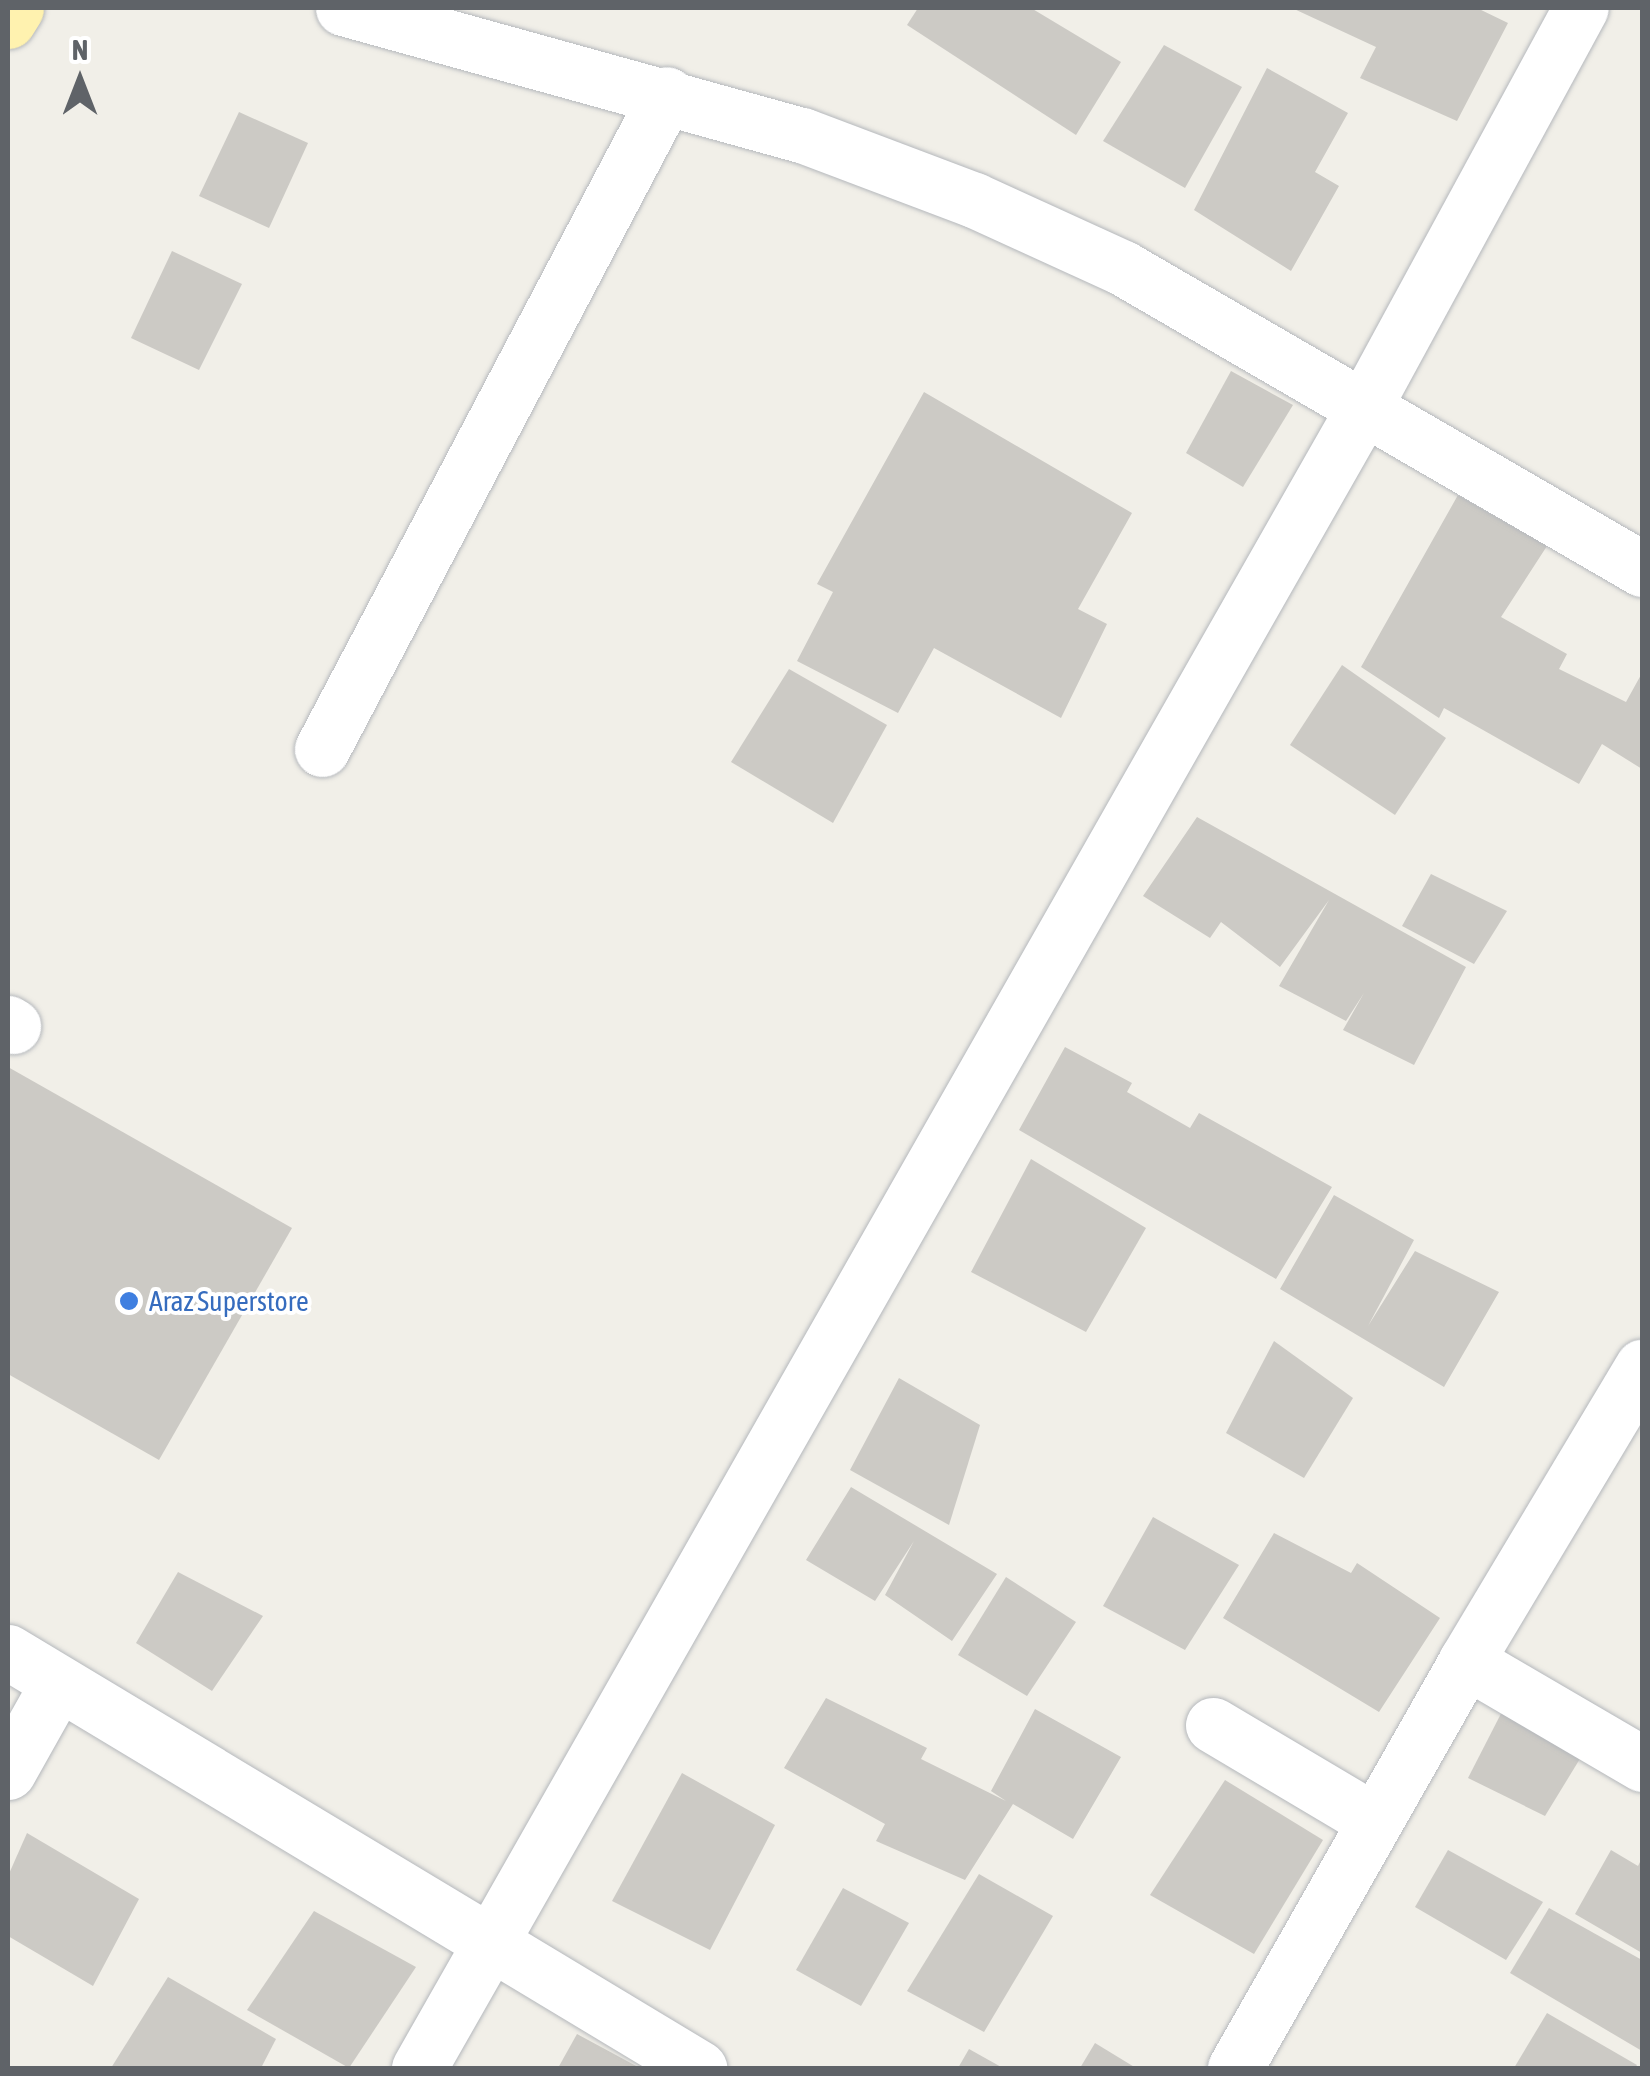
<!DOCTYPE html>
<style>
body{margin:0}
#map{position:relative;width:1650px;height:2076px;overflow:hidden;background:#f1efe8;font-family:"Asap Condensed",sans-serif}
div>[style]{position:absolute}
.building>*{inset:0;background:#cccac5}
.roads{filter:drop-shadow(0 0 2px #b5b8bc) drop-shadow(0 0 2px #b5b8bc)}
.minor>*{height:55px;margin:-27.5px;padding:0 27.5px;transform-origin:27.5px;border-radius:27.5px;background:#fff}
.major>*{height:55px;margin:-27.5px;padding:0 27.5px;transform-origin:27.5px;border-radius:27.5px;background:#fff2af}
.dots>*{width:28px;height:28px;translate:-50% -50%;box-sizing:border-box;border:5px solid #fff;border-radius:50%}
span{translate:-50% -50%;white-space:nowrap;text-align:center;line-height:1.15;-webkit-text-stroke:8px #fff;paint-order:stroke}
.shop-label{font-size:28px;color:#366cbe}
.left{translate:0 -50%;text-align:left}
.frame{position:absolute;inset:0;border:10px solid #5f6368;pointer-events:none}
.north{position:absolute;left:30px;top:30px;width:100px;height:100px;-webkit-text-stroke:8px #fff;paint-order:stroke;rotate:0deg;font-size:28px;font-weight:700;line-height:40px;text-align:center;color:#5f6368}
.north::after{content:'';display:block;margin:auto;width:35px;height:45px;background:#5f6368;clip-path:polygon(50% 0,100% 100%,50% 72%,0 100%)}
</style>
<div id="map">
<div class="building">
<div style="clip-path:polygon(918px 8px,1031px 8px,1121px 62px,1076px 135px,907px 25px)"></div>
<div style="clip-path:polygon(1292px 8px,1477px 8px,1508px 23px,1457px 121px,1360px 78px,1376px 47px)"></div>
<div style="clip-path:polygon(1164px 45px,1242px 87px,1185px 188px,1103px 141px)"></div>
<div style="clip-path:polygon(1267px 68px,1348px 113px,1315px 172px,1339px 186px,1291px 271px,1194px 210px)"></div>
<div style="clip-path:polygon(239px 112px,308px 143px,269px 228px,199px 196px)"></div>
<div style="clip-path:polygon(172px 251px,242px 284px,199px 370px,131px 338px)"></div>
<div style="clip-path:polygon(1231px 371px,1293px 405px,1243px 487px,1186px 453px)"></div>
<div style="clip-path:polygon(924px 392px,1132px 513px,1078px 609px,1107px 624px,1061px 718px,934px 648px,898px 713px,797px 661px,833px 592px,817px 584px)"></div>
<div style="clip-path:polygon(1458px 495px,1547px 546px,1501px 617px,1567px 654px,1559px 669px,1626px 702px,1642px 673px,1642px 769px,1602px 744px,1579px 784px,1444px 708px,1439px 718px,1361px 667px)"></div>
<div style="clip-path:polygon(1342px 665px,1446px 738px,1395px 815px,1290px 745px)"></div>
<div style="clip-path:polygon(789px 669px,887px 725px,833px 823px,731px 762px)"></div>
<div style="clip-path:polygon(1197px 817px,1466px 967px,1414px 1065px,1343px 1030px,1364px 993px,1346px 1021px,1279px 986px,1329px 900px,1280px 967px,1221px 922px,1210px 938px,1143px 896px)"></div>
<div style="clip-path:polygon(1431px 874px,1507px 911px,1474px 964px,1402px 926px)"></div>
<div style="clip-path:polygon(1065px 1047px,1132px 1083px,1127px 1092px,1190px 1128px,1199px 1113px,1332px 1187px,1276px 1279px,1019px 1130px)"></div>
<div style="clip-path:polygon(8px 1067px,292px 1228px,159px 1460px,8px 1374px)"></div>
<div style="clip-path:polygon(1031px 1159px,1146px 1228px,1086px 1332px,971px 1272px)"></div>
<div style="clip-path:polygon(1334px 1195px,1414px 1240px,1368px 1326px,1415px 1251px,1499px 1292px,1444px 1387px,1280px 1289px)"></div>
<div style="clip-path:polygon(1274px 1341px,1353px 1398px,1304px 1478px,1226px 1433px)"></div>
<div style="clip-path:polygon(899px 1378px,980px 1425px,949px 1525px,850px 1470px)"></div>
<div style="clip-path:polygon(851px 1487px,997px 1574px,952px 1641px,885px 1595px,914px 1541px,875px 1601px,806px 1560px)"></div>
<div style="clip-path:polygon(1153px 1517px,1239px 1565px,1185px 1650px,1103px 1606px)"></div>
<div style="clip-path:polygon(1274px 1533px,1351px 1573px,1357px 1563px,1440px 1618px,1379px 1712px,1223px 1618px)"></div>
<div style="clip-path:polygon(178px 1572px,263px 1616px,212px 1691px,136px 1643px)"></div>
<div style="clip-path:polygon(1006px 1577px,1076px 1622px,1027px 1696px,958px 1655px)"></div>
<div style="clip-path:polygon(826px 1698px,927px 1748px,921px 1759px,1006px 1801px,991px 1791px,1035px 1709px,1121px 1757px,1073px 1839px,1013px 1804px,965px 1880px,876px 1841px,885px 1824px,784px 1768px)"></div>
<div style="clip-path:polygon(1508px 1700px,1589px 1744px,1545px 1816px,1468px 1778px)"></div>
<div style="clip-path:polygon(682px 1773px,775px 1825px,710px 1950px,612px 1901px)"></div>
<div style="clip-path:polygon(1225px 1780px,1323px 1840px,1254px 1954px,1150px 1895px)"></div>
<div style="clip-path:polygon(27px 1833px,139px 1899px,93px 1986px,8px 1936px,8px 1876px)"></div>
<div style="clip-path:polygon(1448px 1850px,1543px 1902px,1506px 1960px,1415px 1907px)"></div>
<div style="clip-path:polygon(1611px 1850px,1638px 1866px,1642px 1858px,1642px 1953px,1575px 1914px)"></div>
<div style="clip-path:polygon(979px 1874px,1053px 1916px,984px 2032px,907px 1991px)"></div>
<div style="clip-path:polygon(843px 1888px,909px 1923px,861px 2006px,796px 1970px)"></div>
<div style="clip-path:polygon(1549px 1908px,1642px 1960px,1642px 2051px,1510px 1973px)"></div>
<div style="clip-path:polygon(314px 1911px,416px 1967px,349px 2068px,247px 2010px)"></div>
<div style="clip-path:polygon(168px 1977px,276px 2039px,261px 2068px,111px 2068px)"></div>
<div style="clip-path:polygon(1547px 2013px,1637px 2065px,1635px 2068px,1514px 2068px)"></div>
<div style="clip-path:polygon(577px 2034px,640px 2068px,558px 2068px)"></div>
<div style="clip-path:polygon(1095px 2043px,1136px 2068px,1080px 2068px)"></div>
<div style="clip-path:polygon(969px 2049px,1003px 2068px,958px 2068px)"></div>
</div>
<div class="roads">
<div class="minor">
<div style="left:343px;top:8px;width:476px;rotate:15.5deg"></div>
<div style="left:802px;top:135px;width:184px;rotate:20.7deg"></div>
<div style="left:974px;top:200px;width:164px;rotate:24.5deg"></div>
<div style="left:1123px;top:268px;width:600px;rotate:30.11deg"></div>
<div style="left:322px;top:749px;width:740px;rotate:-62.22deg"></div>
<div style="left:8px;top:1023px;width:6px;rotate:31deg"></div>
<div style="left:8px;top:1652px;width:807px;rotate:31.05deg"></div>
<div style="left:1466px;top:1661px;width:204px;rotate:30.3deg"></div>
<div style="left:1213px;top:1725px;width:188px;rotate:30.7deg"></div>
<div style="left:8px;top:1772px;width:102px;rotate:-60.7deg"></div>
<div style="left:419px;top:2068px;width:1911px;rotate:-60.36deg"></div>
<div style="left:1364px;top:407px;width:454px;rotate:-61.5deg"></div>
<div style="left:1235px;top:2068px;width:468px;rotate:-60.4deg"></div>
<div style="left:1466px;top:1661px;width:343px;rotate:-59.1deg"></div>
</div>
<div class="major">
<div style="left:8px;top:21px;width:15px;rotate:-58deg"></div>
</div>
</div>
<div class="dots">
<div style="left:129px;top:1301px;background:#3f7fe0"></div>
</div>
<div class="shop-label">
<span class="left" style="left:149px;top:1301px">Araz Superstore</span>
</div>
<div class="frame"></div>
<div class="north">N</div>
</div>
